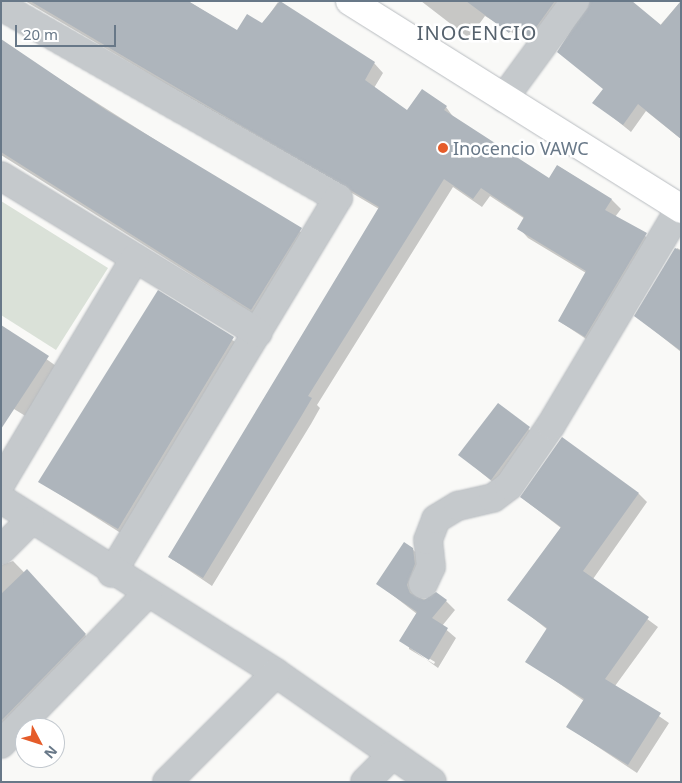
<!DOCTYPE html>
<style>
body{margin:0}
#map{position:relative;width:682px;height:783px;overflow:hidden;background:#f9f9f7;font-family:"Noto Sans",sans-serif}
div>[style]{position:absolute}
.green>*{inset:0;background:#dae1d8}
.shadow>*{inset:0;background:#0003}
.building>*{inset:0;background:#aeb5bc}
.roads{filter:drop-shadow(0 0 1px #b8bcc0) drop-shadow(0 0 1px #b8bcc0)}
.minor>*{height:28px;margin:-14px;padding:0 14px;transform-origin:14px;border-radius:14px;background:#c5c9cc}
.primary>*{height:28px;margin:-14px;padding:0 14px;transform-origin:14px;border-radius:14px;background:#fff}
.dots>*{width:14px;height:14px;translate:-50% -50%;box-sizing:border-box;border:2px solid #fff;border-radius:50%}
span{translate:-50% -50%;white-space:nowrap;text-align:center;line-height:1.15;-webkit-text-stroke:5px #fff;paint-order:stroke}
.poi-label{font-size:18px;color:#687888}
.left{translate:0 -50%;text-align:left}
.quarter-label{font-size:20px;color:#56626d;letter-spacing:1px}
.frame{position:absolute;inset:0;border:2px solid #687888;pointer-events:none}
.north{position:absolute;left:15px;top:718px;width:50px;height:50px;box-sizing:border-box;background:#fff;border:1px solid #c3c9cf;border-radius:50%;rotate:130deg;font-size:14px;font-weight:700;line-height:20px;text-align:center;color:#687888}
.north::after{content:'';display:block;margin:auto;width:18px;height:22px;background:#e55c2a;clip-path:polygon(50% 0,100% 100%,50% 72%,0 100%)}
.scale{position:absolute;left:15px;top:25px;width:101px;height:22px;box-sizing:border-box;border:2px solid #687888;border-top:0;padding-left:6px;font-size:15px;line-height:18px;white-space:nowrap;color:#687888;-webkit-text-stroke:4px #fff;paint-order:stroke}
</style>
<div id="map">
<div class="green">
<div style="clip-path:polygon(1px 201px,108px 268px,56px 350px,1px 315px)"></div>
</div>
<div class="shadow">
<div style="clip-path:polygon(25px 1px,188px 1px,238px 32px,262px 25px,278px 2px,374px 63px,383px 73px,374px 88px,407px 111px,446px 107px,454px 118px,549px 180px,558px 166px,612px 200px,621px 209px,615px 217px,656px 243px,595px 345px,559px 321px,586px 273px,528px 238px,519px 228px,525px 219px,490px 196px,482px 207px,453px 187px,317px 405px,320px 408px,311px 424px,212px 586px,169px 557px,379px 209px)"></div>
<div style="clip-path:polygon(421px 1px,569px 1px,536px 47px,485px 16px,469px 38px)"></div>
<div style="clip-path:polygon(681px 1px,681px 139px,646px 111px,631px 132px,594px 102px)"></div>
<div style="clip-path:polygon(1px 42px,310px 238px,260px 318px,1px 155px)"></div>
<div style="clip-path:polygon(677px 248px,681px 250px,681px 352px,636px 316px)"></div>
<div style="clip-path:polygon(158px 292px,243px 347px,127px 537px,40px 482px)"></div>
<div style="clip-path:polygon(1px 327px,59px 368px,27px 417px,1px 401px)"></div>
<div style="clip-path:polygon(498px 404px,538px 437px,500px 488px,460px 455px)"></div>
<div style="clip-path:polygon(639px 494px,647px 502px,593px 579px,658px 627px,615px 686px,669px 723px,637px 773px,568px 727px,584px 701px,527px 661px,548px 630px,509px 599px,561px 528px,521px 497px)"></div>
<div style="clip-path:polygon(evenodd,412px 549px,422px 558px,417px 598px,446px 601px,455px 610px,442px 626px,456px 638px,438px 668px,401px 641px,417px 614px,377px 583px,412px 549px,409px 646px,435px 662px,434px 664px,409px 649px,409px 646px)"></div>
<div style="clip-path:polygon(13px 561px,94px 644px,1px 739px,1px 565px)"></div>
</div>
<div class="building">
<div style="clip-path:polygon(30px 1px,188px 1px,237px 30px,247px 14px,262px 23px,280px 1px,375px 62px,365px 80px,407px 110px,422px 89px,447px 106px,444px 110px,549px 178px,557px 165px,612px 199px,605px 210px,647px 233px,585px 337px,558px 321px,586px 271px,517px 229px,524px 217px,481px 188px,473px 199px,444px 179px,308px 396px,312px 398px,302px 415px,203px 578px,168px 557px,379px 207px)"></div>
<div style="clip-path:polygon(466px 1px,555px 1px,527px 40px,512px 29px,509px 33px)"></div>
<div style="clip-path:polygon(590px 1px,632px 1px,661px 25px,681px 1px,681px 139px,638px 104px,623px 125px,592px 103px,603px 89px,557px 52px)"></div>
<div style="clip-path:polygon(1px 39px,106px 110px,302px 228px,251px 310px,1px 152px)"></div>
<div style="clip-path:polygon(675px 248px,681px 251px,681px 351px,634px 316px)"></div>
<div style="clip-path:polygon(158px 290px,234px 337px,118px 529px,38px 482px)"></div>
<div style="clip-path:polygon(1px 325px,49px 356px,1px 429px)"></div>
<div style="clip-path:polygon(498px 403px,530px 427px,491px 480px,458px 455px)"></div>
<div style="clip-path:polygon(562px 437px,639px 493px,583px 571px,649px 617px,605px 679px,661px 713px,628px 765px,566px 727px,584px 699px,525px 662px,547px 628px,507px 600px,561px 527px,520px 497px)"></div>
<div style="clip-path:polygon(404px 542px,413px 548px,415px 564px,407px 585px,410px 593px,424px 600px,436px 592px,447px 600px,432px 618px,448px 628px,429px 660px,399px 641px,417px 612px,376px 584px)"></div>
<div style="clip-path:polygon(27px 569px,86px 634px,1px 721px,1px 594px)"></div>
</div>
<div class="roads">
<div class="minor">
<div style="left:1px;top:6px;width:388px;rotate:29.7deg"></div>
<div style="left:338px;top:198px;width:438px;rotate:121.1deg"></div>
<div style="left:504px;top:98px;width:120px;rotate:-53.8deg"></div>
<div style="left:1px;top:176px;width:301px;rotate:31.4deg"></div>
<div style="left:1px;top:483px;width:262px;rotate:-59.2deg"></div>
<div style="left:1px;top:499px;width:325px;rotate:32.3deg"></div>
<div style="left:276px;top:673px;width:190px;rotate:34.9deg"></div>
<div style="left:1px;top:550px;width:41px;rotate:-45deg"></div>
<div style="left:423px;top:584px;width:19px;rotate:-65deg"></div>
<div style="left:431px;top:567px;width:27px;rotate:-96deg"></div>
<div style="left:428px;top:540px;width:22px;rotate:-69deg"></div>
<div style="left:436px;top:519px;width:26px;rotate:-31deg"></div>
<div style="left:458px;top:506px;width:36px;rotate:-13deg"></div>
<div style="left:493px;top:498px;width:20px;rotate:-37deg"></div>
<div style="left:509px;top:486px;width:74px;rotate:-55.5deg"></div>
<div style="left:551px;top:425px;width:252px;rotate:-59.2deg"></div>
<div style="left:1px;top:744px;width:211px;rotate:-45.8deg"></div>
<div style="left:167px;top:782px;width:154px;rotate:-45deg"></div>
<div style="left:365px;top:782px;width:38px;rotate:-45deg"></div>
</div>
<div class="primary">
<div style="left:350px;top:1px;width:391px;rotate:32.1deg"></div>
</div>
</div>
<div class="dots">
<div style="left:443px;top:148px;background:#e55c2a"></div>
</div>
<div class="poi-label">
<span class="left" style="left:453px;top:148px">Inocencio VAWC</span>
</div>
<div class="quarter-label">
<span style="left:477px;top:32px">INOCENCIO</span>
</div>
<div class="frame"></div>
<div class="north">N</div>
<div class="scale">20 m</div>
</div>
